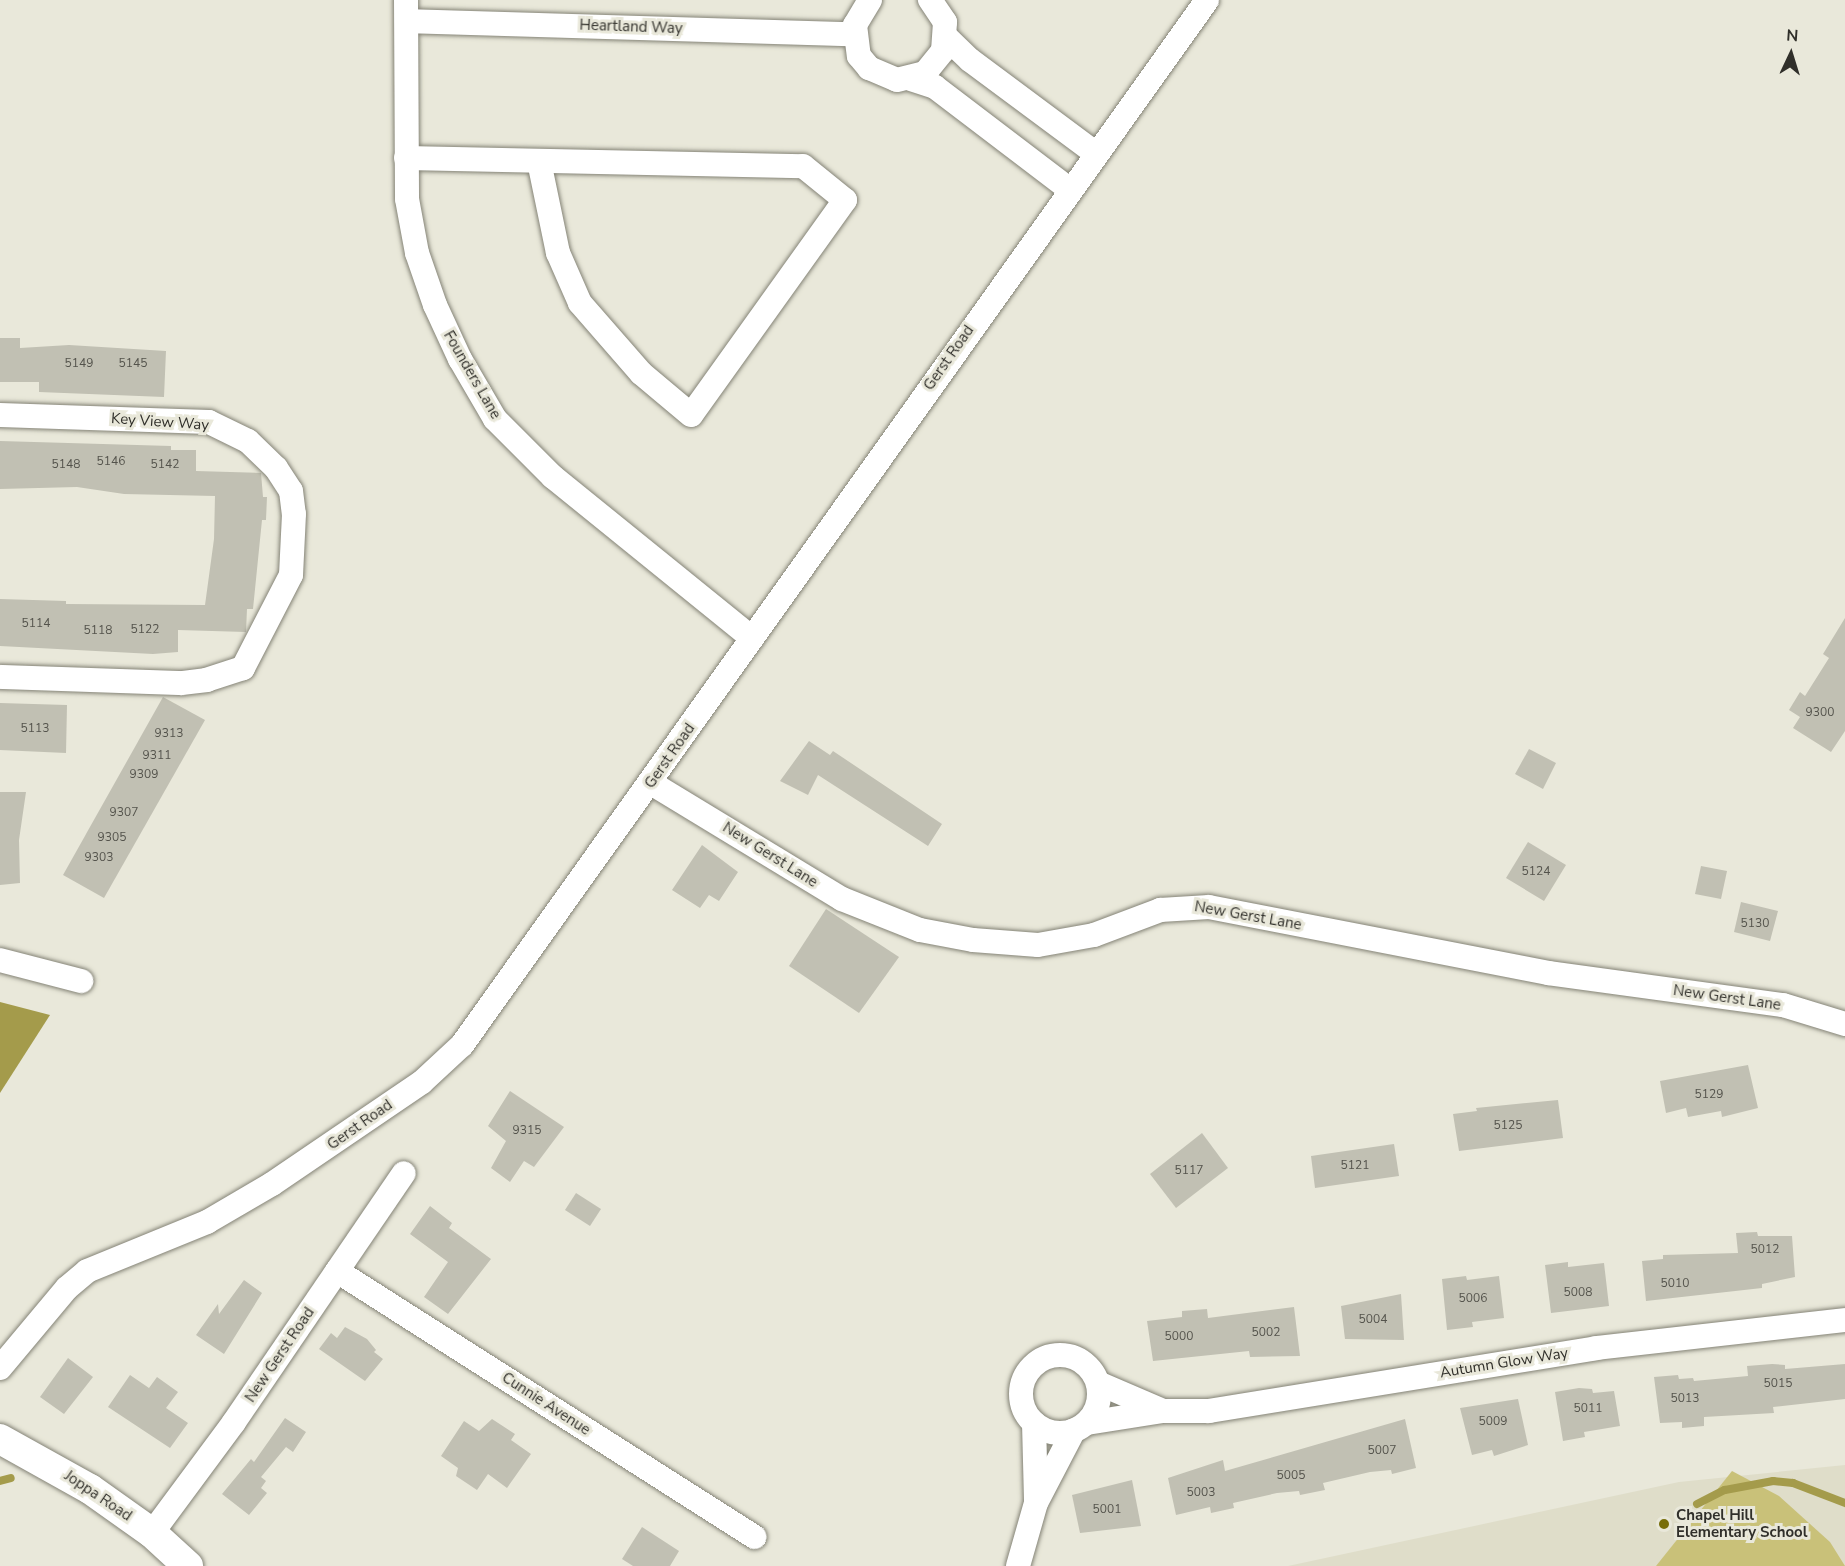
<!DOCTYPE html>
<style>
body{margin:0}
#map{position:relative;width:1845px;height:1566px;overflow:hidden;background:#e9e8da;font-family:"Nunito Sans",sans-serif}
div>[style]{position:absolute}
.built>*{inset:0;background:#dfddc9}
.green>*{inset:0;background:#c9c179}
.water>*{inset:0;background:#a49b4b}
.stream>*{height:8px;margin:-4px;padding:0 4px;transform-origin:4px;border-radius:4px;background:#a49b4b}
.building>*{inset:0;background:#c1c0b3}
.roads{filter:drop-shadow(0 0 2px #848376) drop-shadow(0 0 2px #848376)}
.minor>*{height:24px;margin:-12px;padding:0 12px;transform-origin:12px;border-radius:12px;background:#fff}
.minor>.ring{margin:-12px;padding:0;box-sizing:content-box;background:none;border:24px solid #fff;border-radius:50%}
.tertiary>*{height:30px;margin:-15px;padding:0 15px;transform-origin:15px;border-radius:15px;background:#fff}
.dots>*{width:16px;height:16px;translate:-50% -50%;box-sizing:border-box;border:3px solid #e9e8da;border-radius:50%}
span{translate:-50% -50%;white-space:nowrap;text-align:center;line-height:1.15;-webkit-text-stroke:6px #e9e8da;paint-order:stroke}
.number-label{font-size:12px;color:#54534c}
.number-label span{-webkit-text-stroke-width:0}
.street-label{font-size:15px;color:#302f2a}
.poi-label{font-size:15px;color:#302f2a;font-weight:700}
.left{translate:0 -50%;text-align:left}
.north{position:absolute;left:1761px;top:24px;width:60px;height:60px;-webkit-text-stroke:4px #e9e8da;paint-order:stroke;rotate:4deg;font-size:16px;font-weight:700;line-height:24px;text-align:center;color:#302f2a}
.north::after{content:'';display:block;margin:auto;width:21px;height:27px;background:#302f2a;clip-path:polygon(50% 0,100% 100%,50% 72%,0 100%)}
</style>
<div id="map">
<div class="built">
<div style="clip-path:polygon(1845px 1465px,1845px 1566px,1288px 1566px,1679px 1482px)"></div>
</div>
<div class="green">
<div style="clip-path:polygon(1732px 1471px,1779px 1496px,1830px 1542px,1845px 1566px,1656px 1566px)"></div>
</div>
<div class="water">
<div style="clip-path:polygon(0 1002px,50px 1015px,0 1093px)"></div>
</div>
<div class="stream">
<div style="left:0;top:1481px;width:11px;rotate:-15deg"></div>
<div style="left:1697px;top:1504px;width:31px;rotate:-27deg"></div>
<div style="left:1725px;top:1490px;width:49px;rotate:-10.6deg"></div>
<div style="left:1773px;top:1481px;width:20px;rotate:6deg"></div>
<div style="left:1793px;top:1483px;width:56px;rotate:21deg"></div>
</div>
<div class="building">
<div style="clip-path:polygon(0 338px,20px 338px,20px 348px,69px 345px,166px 351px,164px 397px,39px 392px,39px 382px,0 382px)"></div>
<div style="clip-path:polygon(0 441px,171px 446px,171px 450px,196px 450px,196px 471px,261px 473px,263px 497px,267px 497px,266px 520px,262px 520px,253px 609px,247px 609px,246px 632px,178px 630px,178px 652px,153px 654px,0 646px,0 599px,66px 601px,66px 604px,205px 605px,214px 539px,215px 496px,124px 494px,77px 487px,0 489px)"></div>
<div style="clip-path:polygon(1845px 618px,1845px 731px,1831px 752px,1793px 728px,1800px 717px,1789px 710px,1800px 692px,1805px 696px,1829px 658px,1823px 654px)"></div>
<div style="clip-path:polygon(163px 697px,205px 720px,104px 898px,63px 875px)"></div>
<div style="clip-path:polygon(0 703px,67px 705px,66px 753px,0 750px)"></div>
<div style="clip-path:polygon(809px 741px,830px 755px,833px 751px,942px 824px,928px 846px,818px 775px,808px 795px,780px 781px)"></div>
<div style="clip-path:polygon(1529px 749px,1556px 763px,1543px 789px,1515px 774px)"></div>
<div style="clip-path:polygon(0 792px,26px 792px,19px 840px,20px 883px,0 885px)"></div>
<div style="clip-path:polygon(1528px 842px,1566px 865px,1544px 901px,1506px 878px)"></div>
<div style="clip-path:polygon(702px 845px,738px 872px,719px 901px,709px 895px,700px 908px,672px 890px)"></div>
<div style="clip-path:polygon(1701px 866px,1727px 871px,1721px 899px,1695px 894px)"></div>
<div style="clip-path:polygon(1741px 902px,1778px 911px,1770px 941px,1734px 932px)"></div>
<div style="clip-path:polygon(826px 909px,899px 957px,859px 1013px,789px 966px)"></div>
<div style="clip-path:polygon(1748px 1065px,1758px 1108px,1722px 1117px,1721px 1111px,1688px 1117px,1686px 1108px,1666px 1113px,1660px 1081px)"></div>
<div style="clip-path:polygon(510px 1091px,564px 1127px,534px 1167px,524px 1161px,510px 1182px,491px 1168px,506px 1141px,488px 1126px)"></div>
<div style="clip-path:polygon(1558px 1100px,1563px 1138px,1459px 1151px,1453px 1114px,1477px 1111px,1476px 1108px)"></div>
<div style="clip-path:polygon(1202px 1133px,1228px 1168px,1176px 1208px,1150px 1174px)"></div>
<div style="clip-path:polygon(1394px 1144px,1399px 1176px,1315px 1188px,1311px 1156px)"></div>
<div style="clip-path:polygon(576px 1193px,601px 1209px,590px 1226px,565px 1210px)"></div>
<div style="clip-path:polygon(430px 1206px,452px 1223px,449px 1228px,491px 1259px,448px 1314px,424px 1297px,448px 1262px,410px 1234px)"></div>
<div style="clip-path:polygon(1757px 1232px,1758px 1236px,1792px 1236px,1795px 1277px,1762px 1284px,1762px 1288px,1646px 1301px,1642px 1261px,1663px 1259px,1663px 1255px,1738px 1253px,1736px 1233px)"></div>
<div style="clip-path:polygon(1568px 1262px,1568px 1267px,1604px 1263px,1609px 1306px,1551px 1313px,1545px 1265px)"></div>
<div style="clip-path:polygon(1466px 1276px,1467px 1280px,1499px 1276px,1504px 1318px,1472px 1322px,1473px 1327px,1447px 1330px,1442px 1279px)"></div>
<div style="clip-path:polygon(244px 1280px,262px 1293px,224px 1354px,196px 1335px,218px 1304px,219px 1314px)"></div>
<div style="clip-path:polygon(1401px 1294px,1404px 1340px,1345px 1339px,1341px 1306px)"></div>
<div style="clip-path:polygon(1294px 1307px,1300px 1356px,1250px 1357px,1249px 1351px,1153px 1361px,1147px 1321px,1182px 1317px,1182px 1311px,1207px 1309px,1208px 1318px)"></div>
<div style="clip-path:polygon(345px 1327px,367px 1339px,376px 1350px,374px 1352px,383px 1359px,365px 1381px,319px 1349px,331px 1333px,337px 1338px)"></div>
<div style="clip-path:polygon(68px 1358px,93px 1377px,64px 1414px,40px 1397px)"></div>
<div style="clip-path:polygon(1772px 1364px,1785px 1365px,1785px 1369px,1845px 1364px,1845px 1399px,1773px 1407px,1774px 1413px,1704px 1417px,1704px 1426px,1682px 1428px,1682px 1422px,1660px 1423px,1654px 1377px,1678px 1375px,1679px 1379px,1693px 1378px,1694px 1381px,1748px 1376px,1747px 1366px)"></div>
<div style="clip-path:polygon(130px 1375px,149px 1388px,157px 1377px,178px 1392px,166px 1408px,188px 1423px,170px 1448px,108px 1407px)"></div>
<div style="clip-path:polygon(1579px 1388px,1592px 1389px,1593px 1393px,1614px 1391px,1620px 1426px,1584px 1432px,1585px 1437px,1563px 1441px,1555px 1392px)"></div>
<div style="clip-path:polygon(1518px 1399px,1528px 1445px,1494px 1456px,1492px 1450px,1472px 1455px,1460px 1408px)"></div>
<div style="clip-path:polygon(285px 1418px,306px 1432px,293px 1452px,286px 1447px,261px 1477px,266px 1481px,261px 1488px,267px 1493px,249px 1515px,222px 1494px,251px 1459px,254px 1462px)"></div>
<div style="clip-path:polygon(492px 1419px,515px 1434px,511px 1440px,531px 1454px,507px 1488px,488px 1474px,477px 1490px,456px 1476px,458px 1468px,441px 1456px,464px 1421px,479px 1431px)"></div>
<div style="clip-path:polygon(1405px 1419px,1416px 1468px,1392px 1474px,1391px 1470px,1370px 1472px,1323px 1483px,1325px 1490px,1300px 1495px,1299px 1491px,1277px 1493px,1233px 1503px,1234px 1508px,1211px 1513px,1210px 1507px,1176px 1515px,1168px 1478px,1223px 1460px,1225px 1471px)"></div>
<div style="clip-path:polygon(1132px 1480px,1141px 1526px,1080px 1533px,1072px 1495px)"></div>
<div style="clip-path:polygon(642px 1527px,679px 1551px,670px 1566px,633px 1566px,622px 1559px)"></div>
</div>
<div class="roads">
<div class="minor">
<div style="left:406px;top:0;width:199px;rotate:89.7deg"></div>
<div style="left:407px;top:199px;width:55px;rotate:79.5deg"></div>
<div style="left:417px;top:253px;width:55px;rotate:70.9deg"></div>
<div style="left:435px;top:305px;width:60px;rotate:65.2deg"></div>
<div style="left:460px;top:359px;width:69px;rotate:59.7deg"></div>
<div style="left:495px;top:419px;width:82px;rotate:45deg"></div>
<div style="left:553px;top:477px;width:256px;rotate:39deg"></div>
<div style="left:870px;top:0;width:29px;rotate:121deg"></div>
<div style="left:855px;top:25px;width:31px;rotate:83deg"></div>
<div style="left:859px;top:56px;width:16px;rotate:50deg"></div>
<div style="left:869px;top:68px;width:30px;rotate:23deg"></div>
<div style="left:897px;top:80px;width:29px;rotate:-14deg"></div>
<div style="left:925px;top:73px;width:28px;rotate:-51deg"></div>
<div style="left:943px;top:51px;width:29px;rotate:-86deg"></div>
<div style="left:945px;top:22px;width:27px;rotate:-124deg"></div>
<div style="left:407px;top:21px;width:448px;rotate:1.7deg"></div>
<div style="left:946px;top:37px;width:33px;rotate:44deg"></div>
<div style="left:970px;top:60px;width:156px;rotate:36.6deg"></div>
<div style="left:911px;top:79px;width:25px;rotate:18deg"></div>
<div style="left:935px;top:87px;width:168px;rotate:37.3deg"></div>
<div style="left:406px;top:158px;width:397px;rotate:1.2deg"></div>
<div style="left:803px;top:166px;width:54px;rotate:39deg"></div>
<div style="left:845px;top:200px;width:264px;rotate:125.6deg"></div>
<div style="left:691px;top:415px;width:65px;rotate:-140deg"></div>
<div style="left:641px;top:373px;width:93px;rotate:-131.1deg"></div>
<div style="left:580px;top:303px;width:55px;rotate:-113.7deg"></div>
<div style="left:558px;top:253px;width:94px;rotate:-101.7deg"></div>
<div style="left:0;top:415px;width:209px;rotate:1.9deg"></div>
<div style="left:209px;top:422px;width:43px;rotate:26deg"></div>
<div style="left:248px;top:441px;width:39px;rotate:44deg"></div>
<div style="left:276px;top:468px;width:27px;rotate:57deg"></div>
<div style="left:291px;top:491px;width:23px;rotate:83deg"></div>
<div style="left:294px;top:514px;width:61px;rotate:92.8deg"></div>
<div style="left:291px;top:575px;width:105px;rotate:117.3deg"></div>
<div style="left:243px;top:668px;width:38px;rotate:162deg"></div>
<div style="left:207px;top:680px;width:26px;rotate:173deg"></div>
<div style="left:181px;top:683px;width:181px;rotate:-178.1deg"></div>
<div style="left:651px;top:783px;width:223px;rotate:31.3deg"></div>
<div style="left:842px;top:899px;width:84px;rotate:21.7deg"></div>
<div style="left:920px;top:930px;width:54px;rotate:10.7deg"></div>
<div style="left:973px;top:940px;width:65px;rotate:4.4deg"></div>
<div style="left:1038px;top:945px;width:57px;rotate:-10.1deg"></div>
<div style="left:1094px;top:935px;width:71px;rotate:-20.7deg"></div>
<div style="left:1160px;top:910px;width:49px;rotate:-3.5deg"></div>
<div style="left:1209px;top:907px;width:345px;rotate:11deg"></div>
<div style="left:1548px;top:973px;width:237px;rotate:7.8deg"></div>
<div style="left:1783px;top:1005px;width:65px;rotate:17deg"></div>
<div style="left:0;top:960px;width:84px;rotate:14.5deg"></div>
<div style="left:337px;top:1271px;width:495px;rotate:32.5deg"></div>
<div class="ring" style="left:1021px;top:1355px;width:54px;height:54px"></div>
<div style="left:0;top:1368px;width:104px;rotate:-50.1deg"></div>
<div style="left:67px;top:1288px;width:26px;rotate:-40deg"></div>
<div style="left:87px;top:1271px;width:130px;rotate:-22.2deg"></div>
<div style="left:207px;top:1222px;width:75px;rotate:-30.3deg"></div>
<div style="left:272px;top:1184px;width:181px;rotate:-34.2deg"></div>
<div style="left:422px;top:1082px;width:54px;rotate:-42.8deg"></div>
<div style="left:462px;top:1045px;width:1283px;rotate:-54.51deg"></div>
<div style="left:1098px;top:1383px;width:71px;rotate:23.3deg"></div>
<div style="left:1034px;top:1423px;width:78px;rotate:88.5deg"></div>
<div style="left:1087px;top:1423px;width:77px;rotate:-9deg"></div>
<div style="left:1163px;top:1411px;width:46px"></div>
<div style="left:1209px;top:1411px;width:392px;rotate:-9.2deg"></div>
<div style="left:1596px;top:1348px;width:251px;rotate:-6.4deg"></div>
<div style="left:152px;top:1533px;width:138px;rotate:-53.5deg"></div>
<div style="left:234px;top:1422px;width:301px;rotate:-55.7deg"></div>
<div style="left:1018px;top:1566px;width:66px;rotate:-74.1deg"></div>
<div style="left:1036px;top:1503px;width:82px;rotate:-62.5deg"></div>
</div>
<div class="tertiary">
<div style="left:0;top:1439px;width:103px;rotate:29.1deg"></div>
<div style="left:90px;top:1489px;width:76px;rotate:35.4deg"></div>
<div style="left:152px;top:1533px;width:49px;rotate:42.5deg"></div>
</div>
</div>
<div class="dots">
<div style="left:1664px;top:1524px;background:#786e0b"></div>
</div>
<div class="number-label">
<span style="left:79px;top:364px">5149</span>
<span style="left:133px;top:364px">5145</span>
<span style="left:111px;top:462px">5146</span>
<span style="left:66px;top:465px">5148</span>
<span style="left:165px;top:465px">5142</span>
<span style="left:36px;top:624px">5114</span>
<span style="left:145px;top:630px">5122</span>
<span style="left:98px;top:631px">5118</span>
<span style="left:1820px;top:713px">9300</span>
<span style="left:35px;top:729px">5113</span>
<span style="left:169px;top:734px">9313</span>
<span style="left:157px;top:756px">9311</span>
<span style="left:144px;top:775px">9309</span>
<span style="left:124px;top:813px">9307</span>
<span style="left:112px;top:838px">9305</span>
<span style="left:99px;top:858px">9303</span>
<span style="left:1536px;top:872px">5124</span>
<span style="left:1755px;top:924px">5130</span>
<span style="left:1709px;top:1095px">5129</span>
<span style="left:1508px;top:1126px">5125</span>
<span style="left:527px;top:1131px">9315</span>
<span style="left:1355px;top:1166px">5121</span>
<span style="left:1189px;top:1171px">5117</span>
<span style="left:1765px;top:1250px">5012</span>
<span style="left:1675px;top:1284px">5010</span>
<span style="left:1578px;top:1293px">5008</span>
<span style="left:1473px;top:1299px">5006</span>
<span style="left:1373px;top:1320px">5004</span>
<span style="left:1266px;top:1333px">5002</span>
<span style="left:1179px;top:1337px">5000</span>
<span style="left:1778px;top:1384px">5015</span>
<span style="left:1685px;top:1399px">5013</span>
<span style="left:1588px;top:1409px">5011</span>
<span style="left:1493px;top:1422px">5009</span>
<span style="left:1382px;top:1451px">5007</span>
<span style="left:1291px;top:1476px">5005</span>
<span style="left:1201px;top:1493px">5003</span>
<span style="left:1107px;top:1510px">5001</span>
</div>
<div class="street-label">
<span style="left:631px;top:27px;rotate:2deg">Heartland Way</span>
<span style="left:949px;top:358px;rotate:-55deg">Gerst Road</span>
<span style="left:472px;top:375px;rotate:60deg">Founders Lane</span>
<span style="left:160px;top:422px;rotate:4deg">Key View Way</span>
<span style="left:670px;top:756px;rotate:-55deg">Gerst Road</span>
<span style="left:770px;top:855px;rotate:32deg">New Gerst Lane</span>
<span style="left:1248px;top:916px;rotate:10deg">New Gerst Lane</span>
<span style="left:1727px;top:998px;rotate:8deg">New Gerst Lane</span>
<span style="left:360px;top:1125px;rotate:-35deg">Gerst Road</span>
<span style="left:280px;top:1355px;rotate:-56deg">New Gerst Road</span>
<span style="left:1504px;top:1363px;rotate:-9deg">Autumn Glow Way</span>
<span style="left:546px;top:1404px;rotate:33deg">Cunnie Avenue</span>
<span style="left:98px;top:1496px;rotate:34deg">Joppa Road</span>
</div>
<div class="poi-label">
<span class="left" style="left:1676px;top:1524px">Chapel Hill<br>Elementary School</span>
</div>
<div class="north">N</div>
</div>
